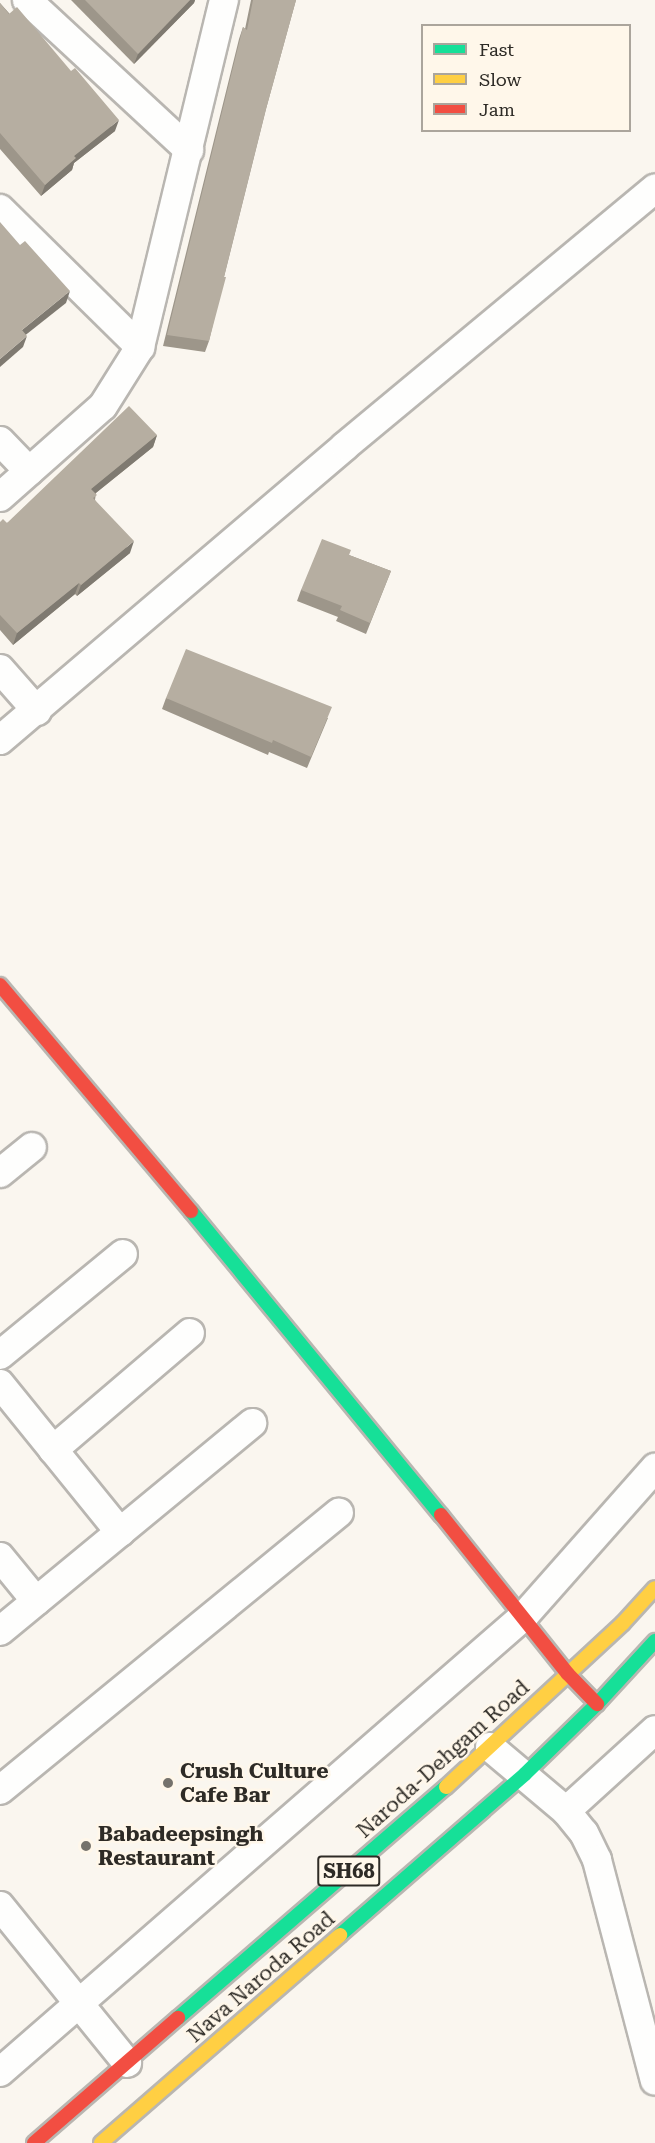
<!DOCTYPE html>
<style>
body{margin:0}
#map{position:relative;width:655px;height:2143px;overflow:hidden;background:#faf6ef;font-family:"Roboto Serif",serif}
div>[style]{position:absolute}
.roads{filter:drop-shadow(2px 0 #b9b6b1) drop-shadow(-2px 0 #b9b6b1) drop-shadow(0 2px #b9b6b1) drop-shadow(0 -2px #b9b6b1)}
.street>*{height:28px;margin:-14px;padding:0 14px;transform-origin:14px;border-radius:14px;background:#fefefd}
.fast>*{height:14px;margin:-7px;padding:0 7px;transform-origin:7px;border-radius:7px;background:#16e098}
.slow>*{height:14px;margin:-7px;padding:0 7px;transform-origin:7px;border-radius:7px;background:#ffcf43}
.jam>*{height:14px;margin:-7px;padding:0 7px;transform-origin:7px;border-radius:7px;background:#f24e42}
.wall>*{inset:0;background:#9d968a}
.shaded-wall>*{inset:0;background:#7f7a71}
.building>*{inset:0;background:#b6aea1}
.dots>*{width:16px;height:16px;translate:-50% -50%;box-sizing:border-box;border:3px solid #fff7ea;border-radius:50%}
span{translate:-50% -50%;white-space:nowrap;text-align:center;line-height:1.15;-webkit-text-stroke:5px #fff7ea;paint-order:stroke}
.shield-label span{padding:2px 4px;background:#fff7ea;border:2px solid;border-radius:4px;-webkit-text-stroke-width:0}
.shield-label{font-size:20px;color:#2e2b26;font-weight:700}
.street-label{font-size:21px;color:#2e2b26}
.poi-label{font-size:21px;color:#2e2b26;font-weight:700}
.left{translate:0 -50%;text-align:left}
.legend{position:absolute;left:421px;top:24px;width:210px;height:108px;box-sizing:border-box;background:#fff7ea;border:2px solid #aba59c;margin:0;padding:8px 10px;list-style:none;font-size:18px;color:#2e2b26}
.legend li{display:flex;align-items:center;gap:12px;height:30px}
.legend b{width:30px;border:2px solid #aba59c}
</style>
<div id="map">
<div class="roads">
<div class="street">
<i style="left:27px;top:0;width:221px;rotate:42.8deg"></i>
<i style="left:0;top:209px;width:197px;rotate:44.6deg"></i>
<i style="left:0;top:441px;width:42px;rotate:46deg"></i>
<i style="left:0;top:497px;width:137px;rotate:-41.5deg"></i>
<i style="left:103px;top:406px;width:70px;rotate:-57.9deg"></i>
<i style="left:140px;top:347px;width:357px;rotate:-76.4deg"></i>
<i style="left:0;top:669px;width:56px;rotate:48.6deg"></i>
<i style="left:0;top:740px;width:453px;rotate:-40.4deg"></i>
<i style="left:345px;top:446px;width:403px;rotate:-39.7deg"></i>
<i style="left:0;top:1173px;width:41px;rotate:-39.1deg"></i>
<i style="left:0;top:1355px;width:159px;rotate:-39.4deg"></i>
<i style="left:0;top:1384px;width:191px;rotate:51deg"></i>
<i style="left:53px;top:1450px;width:180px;rotate:-40.5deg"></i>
<i style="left:0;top:1557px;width:57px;rotate:50.7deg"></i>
<i style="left:0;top:1631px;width:327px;rotate:-39.5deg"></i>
<i style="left:490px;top:1747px;width:99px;rotate:40.1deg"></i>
<i style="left:566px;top:1811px;width:28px;rotate:51deg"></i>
<i style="left:584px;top:1833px;width:30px;rotate:64deg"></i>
<i style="left:597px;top:1860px;width:228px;rotate:75.3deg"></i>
<i style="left:0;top:1790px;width:438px;rotate:-39.3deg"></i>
<i style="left:566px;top:1811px;width:120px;rotate:-42.3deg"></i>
<i style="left:0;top:1906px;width:202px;rotate:51deg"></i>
<i style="left:0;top:2072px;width:695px;rotate:-41.03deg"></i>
<i style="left:524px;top:1616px;width:198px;rotate:-48.5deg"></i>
</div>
<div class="fast">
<i style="left:191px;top:1211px;width:394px;rotate:50.6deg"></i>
<i style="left:340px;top:1935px;width:245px;rotate:-41deg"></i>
<i style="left:525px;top:1774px;width:100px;rotate:-44.2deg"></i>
<i style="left:597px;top:1704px;width:86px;rotate:-47.4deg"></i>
<i style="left:178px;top:2018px;width:354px;rotate:-40.8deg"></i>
</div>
<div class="slow">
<i style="left:446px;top:1787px;width:241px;rotate:-42.8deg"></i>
<i style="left:623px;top:1623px;width:47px;rotate:-47.6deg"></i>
<i style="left:101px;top:2143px;width:317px;rotate:-41deg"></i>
</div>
<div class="jam">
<i style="left:0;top:985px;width:296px;rotate:49.8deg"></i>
<i style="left:441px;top:1515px;width:203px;rotate:51.4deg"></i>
<i style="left:568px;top:1674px;width:42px;rotate:46deg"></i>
<i style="left:34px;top:2143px;width:191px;rotate:-41deg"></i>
</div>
</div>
<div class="wall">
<i style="clip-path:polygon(71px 0,195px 0,194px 3px,134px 64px)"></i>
<i style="clip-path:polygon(251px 0,296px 0,266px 109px,224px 277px,209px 341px,205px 352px,163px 346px,239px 39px,243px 27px,245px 29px)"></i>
<i style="clip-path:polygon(0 3px,115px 131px,74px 163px,72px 170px,41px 196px,0 149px)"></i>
<i style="clip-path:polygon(157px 435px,153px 447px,96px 493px,95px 500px,130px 553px,77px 596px,75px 594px,13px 645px,0 630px,0 522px,7px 523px)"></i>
<i style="clip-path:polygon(349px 555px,391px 571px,366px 634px,336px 621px,338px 617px,297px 601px,301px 590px)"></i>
<i style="clip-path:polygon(166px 698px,328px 718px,307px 768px,269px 752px,268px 755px,162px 709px)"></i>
</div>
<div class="shaded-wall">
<i style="clip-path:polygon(190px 0,195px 0,194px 3px,134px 64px,138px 54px)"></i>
<i style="clip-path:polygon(119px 120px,115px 131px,74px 163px,72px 170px,41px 196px,45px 185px,74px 156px)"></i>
<i style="clip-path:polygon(70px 291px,66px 303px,18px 341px,22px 330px)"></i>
<i style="clip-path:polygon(27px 336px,23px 347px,0 367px,0 359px)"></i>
<i style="clip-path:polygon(157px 435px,153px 447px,87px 500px,91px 489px)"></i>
<i style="clip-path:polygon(134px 541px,130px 553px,77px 596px,81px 585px)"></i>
<i style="clip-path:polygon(79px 583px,75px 594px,13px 645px,17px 633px)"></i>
</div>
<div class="building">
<i style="clip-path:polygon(85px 0,190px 0,138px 54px)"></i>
<i style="clip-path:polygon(253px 0,296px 0,266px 109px,224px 277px,226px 277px,209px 341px,167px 335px,243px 27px,247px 30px)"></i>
<i style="clip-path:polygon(0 3px,9px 14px,17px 7px,71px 71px,75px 68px,119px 120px,74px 156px,76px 158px,45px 185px,0 133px)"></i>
<i style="clip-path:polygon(0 222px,20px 245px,25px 241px,70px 291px,22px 330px,27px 336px,0 359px)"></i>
<i style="clip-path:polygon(129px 406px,157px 435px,91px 489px,97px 495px,93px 498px,134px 541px,81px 585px,79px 583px,17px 633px,0 615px,0 522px,3px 519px,7px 523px)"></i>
<i style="clip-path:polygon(322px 539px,351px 550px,349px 555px,391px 571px,370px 623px,340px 610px,342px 606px,301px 590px)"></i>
<i style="clip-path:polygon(186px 649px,332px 707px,311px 757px,273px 740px,272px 743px,166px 698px)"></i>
</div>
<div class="dots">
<i style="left:168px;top:1783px;background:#75726c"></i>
<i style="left:86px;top:1846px;background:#75726c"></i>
</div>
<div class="shield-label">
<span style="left:349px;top:1871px">SH68</span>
</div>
<div class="street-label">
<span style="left:443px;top:1759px;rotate:-42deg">Naroda-Dehgam Road</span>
<span style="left:261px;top:1977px;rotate:-41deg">Nava Naroda Road</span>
</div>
<div class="poi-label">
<span class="left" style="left:180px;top:1783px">Crush Culture<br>Cafe Bar</span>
<span class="left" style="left:98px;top:1846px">Babadeepsingh<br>Restaurant</span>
</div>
<ul class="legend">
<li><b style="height:8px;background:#16e098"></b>Fast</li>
<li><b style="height:8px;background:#ffcf43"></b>Slow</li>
<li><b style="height:8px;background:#f24e42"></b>Jam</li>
</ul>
</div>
